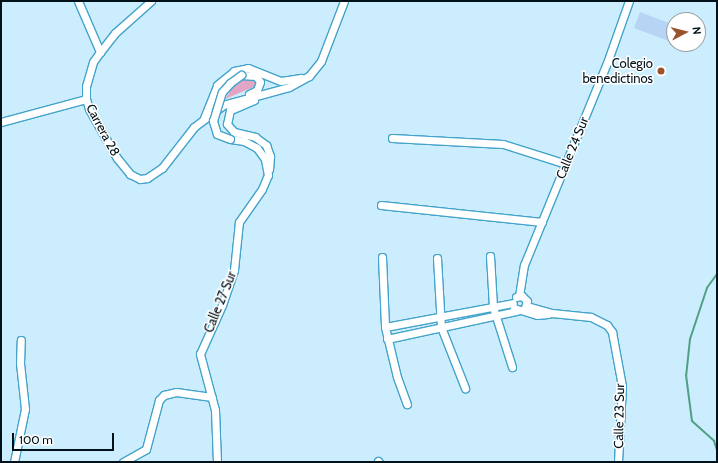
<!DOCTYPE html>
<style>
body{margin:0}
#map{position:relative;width:718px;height:463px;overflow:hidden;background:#cbedfe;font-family:Cabin,sans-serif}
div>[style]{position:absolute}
.green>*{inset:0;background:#e3a5c4}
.stream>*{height:2px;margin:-1px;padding:0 1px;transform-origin:1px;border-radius:1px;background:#50a084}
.building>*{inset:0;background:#b6d5f4}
.roads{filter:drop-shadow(1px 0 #43a3ca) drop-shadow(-1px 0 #43a3ca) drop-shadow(0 1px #43a3ca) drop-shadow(0 -1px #43a3ca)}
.minor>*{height:7px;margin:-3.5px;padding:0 3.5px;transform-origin:3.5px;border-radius:3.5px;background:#fff}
.bridges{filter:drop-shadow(1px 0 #43a3ca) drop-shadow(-1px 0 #43a3ca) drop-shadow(0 1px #43a3ca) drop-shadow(0 -1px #43a3ca)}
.minor-bridge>*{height:7px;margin:-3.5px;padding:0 3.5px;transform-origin:3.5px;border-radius:3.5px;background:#fff}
.dots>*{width:11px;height:11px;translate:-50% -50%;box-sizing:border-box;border:2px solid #fff;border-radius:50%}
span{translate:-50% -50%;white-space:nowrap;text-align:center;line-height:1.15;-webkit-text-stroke:3px #fff;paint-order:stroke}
.poi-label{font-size:13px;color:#001119}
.right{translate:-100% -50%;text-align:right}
.street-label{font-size:13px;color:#001119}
.frame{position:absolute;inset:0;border:2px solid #001119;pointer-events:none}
.north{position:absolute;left:666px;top:12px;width:40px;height:40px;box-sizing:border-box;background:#fff;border:1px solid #99a0a3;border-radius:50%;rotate:83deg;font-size:11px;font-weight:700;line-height:16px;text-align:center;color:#001119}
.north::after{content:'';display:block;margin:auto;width:14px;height:18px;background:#9a532c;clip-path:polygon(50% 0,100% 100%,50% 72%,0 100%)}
.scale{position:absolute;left:12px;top:433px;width:102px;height:18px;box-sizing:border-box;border:2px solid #001119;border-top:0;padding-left:5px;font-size:12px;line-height:14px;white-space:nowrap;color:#001119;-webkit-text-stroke:3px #fff;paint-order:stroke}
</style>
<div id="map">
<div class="green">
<i style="clip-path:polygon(246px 78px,254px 79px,256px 86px,225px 99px,235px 84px)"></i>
</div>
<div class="stream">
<i style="left:717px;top:274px;width:17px;rotate:126deg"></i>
<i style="left:707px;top:288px;width:54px;rotate:108.4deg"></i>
<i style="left:690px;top:339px;width:36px;rotate:96deg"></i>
<i style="left:686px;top:375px;width:46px;rotate:82.6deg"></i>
<i style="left:692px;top:421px;width:30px;rotate:42deg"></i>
<i style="left:714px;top:441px;width:9px;rotate:72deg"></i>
</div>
<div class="building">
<i style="clip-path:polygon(640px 12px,674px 25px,674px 43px,634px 28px)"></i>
</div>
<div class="roads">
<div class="minor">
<i style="left:78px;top:1px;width:56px;rotate:66.7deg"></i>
<i style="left:151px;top:1px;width:48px;rotate:138.4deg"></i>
<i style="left:115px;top:33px;width:24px;rotate:128deg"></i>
<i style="left:100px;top:52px;width:12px;rotate:125deg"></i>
<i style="left:93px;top:62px;width:25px;rotate:106deg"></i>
<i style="left:86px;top:86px;width:13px;rotate:90deg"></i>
<i style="left:86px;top:99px;width:10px;rotate:73deg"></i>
<i style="left:89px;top:109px;width:56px;rotate:60.3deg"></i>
<i style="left:117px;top:158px;width:21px;rotate:51deg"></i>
<i style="left:130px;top:174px;width:11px;rotate:27deg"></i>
<i style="left:140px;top:179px;width:7px;rotate:-8deg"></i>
<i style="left:147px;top:178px;width:18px;rotate:-34deg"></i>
<i style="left:162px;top:168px;width:52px;rotate:-52deg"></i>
<i style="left:194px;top:127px;width:36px;rotate:-37deg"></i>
<i style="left:223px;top:105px;width:68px;rotate:-15.3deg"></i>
<i style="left:289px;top:87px;width:23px;rotate:-29deg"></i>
<i style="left:309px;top:76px;width:19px;rotate:-51deg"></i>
<i style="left:321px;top:61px;width:64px;rotate:-69deg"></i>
<i style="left:241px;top:75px;width:15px;rotate:4deg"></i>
<i style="left:256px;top:76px;width:7px;rotate:56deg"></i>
<i style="left:260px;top:82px;width:9px;rotate:111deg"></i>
<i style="left:257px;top:90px;width:9px;rotate:153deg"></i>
<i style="left:254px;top:100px;width:26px;rotate:157deg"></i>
<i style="left:230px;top:110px;width:14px;rotate:102deg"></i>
<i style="left:227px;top:124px;width:11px;rotate:49deg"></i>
<i style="left:234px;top:132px;width:22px;rotate:13deg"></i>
<i style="left:255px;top:137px;width:14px;rotate:36deg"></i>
<i style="left:266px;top:145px;width:12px;rotate:70deg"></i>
<i style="left:270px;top:156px;width:13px;rotate:94deg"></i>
<i style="left:204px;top:118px;width:35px;rotate:-68deg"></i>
<i style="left:217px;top:85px;width:22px;rotate:-39deg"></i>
<i style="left:234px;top:71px;width:14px;rotate:-12deg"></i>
<i style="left:248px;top:68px;width:35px;rotate:22deg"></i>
<i style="left:281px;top:81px;width:20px;rotate:-9deg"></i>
<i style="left:1px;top:122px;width:88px;rotate:-15.1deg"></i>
<i style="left:392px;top:138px;width:111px;rotate:3.1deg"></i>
<i style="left:503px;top:144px;width:66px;rotate:17.6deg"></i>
<i style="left:381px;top:205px;width:162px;rotate:6deg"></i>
<i style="left:490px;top:256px;width:51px;rotate:86.6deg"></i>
<i style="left:493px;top:307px;width:63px;rotate:72.4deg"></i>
<i style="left:382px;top:257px;width:70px;rotate:87.5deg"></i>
<i style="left:385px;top:327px;width:51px;rotate:76.5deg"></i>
<i style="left:397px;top:377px;width:29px;rotate:70deg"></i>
<i style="left:437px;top:258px;width:69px;rotate:86.7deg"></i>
<i style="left:441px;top:327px;width:66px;rotate:68.5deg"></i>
<i style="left:519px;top:296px;width:31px;rotate:-81deg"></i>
<i style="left:524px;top:265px;width:218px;rotate:-67.7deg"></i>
<i style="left:607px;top:63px;width:66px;rotate:-70.5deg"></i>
<i style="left:516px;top:297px;width:6px;rotate:-9deg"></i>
<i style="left:522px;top:296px;width:7px;rotate:45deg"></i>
<i style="left:527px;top:301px;width:9px;rotate:108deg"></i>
<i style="left:527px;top:306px;width:26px;rotate:16deg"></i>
<i style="left:552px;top:313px;width:39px;rotate:6deg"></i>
<i style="left:591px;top:317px;width:18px;rotate:27deg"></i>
<i style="left:607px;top:325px;width:9px;rotate:54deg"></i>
<i style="left:612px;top:332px;width:55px;rotate:79.5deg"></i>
<i style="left:622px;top:386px;width:76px;rotate:93deg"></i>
<i style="left:514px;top:308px;width:24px;rotate:17deg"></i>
<i style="left:537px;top:315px;width:11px;rotate:-5deg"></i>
<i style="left:385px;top:327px;width:130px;rotate:-10.6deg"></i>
<i style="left:387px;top:339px;width:133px;rotate:-12.2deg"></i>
<i style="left:378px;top:461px;width:1px;rotate:45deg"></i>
<i style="left:14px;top:462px;width:54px;rotate:-78.3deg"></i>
<i style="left:25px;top:409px;width:46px;rotate:-96.2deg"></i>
<i style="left:20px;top:363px;width:23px;rotate:-88deg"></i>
<i style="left:123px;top:462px;width:26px;rotate:-29deg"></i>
<i style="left:146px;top:449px;width:51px;rotate:-75.1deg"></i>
<i style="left:159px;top:400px;width:7px;rotate:-45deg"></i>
<i style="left:164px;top:395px;width:12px;rotate:-14deg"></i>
<i style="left:176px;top:392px;width:36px;rotate:8deg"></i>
<i style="left:217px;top:462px;width:52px;rotate:-92.2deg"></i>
<i style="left:215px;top:410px;width:58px;rotate:-105deg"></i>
<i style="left:200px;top:354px;width:54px;rotate:-65.8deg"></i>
<i style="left:222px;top:305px;width:37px;rotate:-71deg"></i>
<i style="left:234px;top:270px;width:48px;rotate:-84.1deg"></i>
<i style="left:239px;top:222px;width:40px;rotate:-55.1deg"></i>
<i style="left:262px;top:189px;width:15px;rotate:-67deg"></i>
<i style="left:268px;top:175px;width:16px;rotate:-101deg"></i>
<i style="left:265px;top:159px;width:14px;rotate:-126deg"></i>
<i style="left:257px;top:148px;width:15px;rotate:-152deg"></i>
<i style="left:244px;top:141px;width:14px;rotate:-172deg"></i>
</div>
</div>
<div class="bridges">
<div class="minor-bridge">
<i style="left:230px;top:139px;width:14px;rotate:-159deg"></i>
<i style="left:217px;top:134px;width:14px;rotate:-107deg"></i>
<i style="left:213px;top:121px;width:30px;rotate:-73deg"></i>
<i style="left:222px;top:92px;width:12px;rotate:-48deg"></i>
<i style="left:230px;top:83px;width:14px;rotate:-36deg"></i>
</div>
</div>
<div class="dots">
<i style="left:661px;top:71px;background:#9a532c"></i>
</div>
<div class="poi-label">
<span class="right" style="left:653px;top:71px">Colegio<br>benedictinos</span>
</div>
<div class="street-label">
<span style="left:103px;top:130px;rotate:62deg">Carrera 28</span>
<span style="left:572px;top:148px;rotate:-68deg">Calle 24 Sur</span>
<span style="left:220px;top:302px;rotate:-68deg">Calle 27 Sur</span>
<span style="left:619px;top:416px;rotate:-89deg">Calle 23 Sur</span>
</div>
<div class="frame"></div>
<div class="north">N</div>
<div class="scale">100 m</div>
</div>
